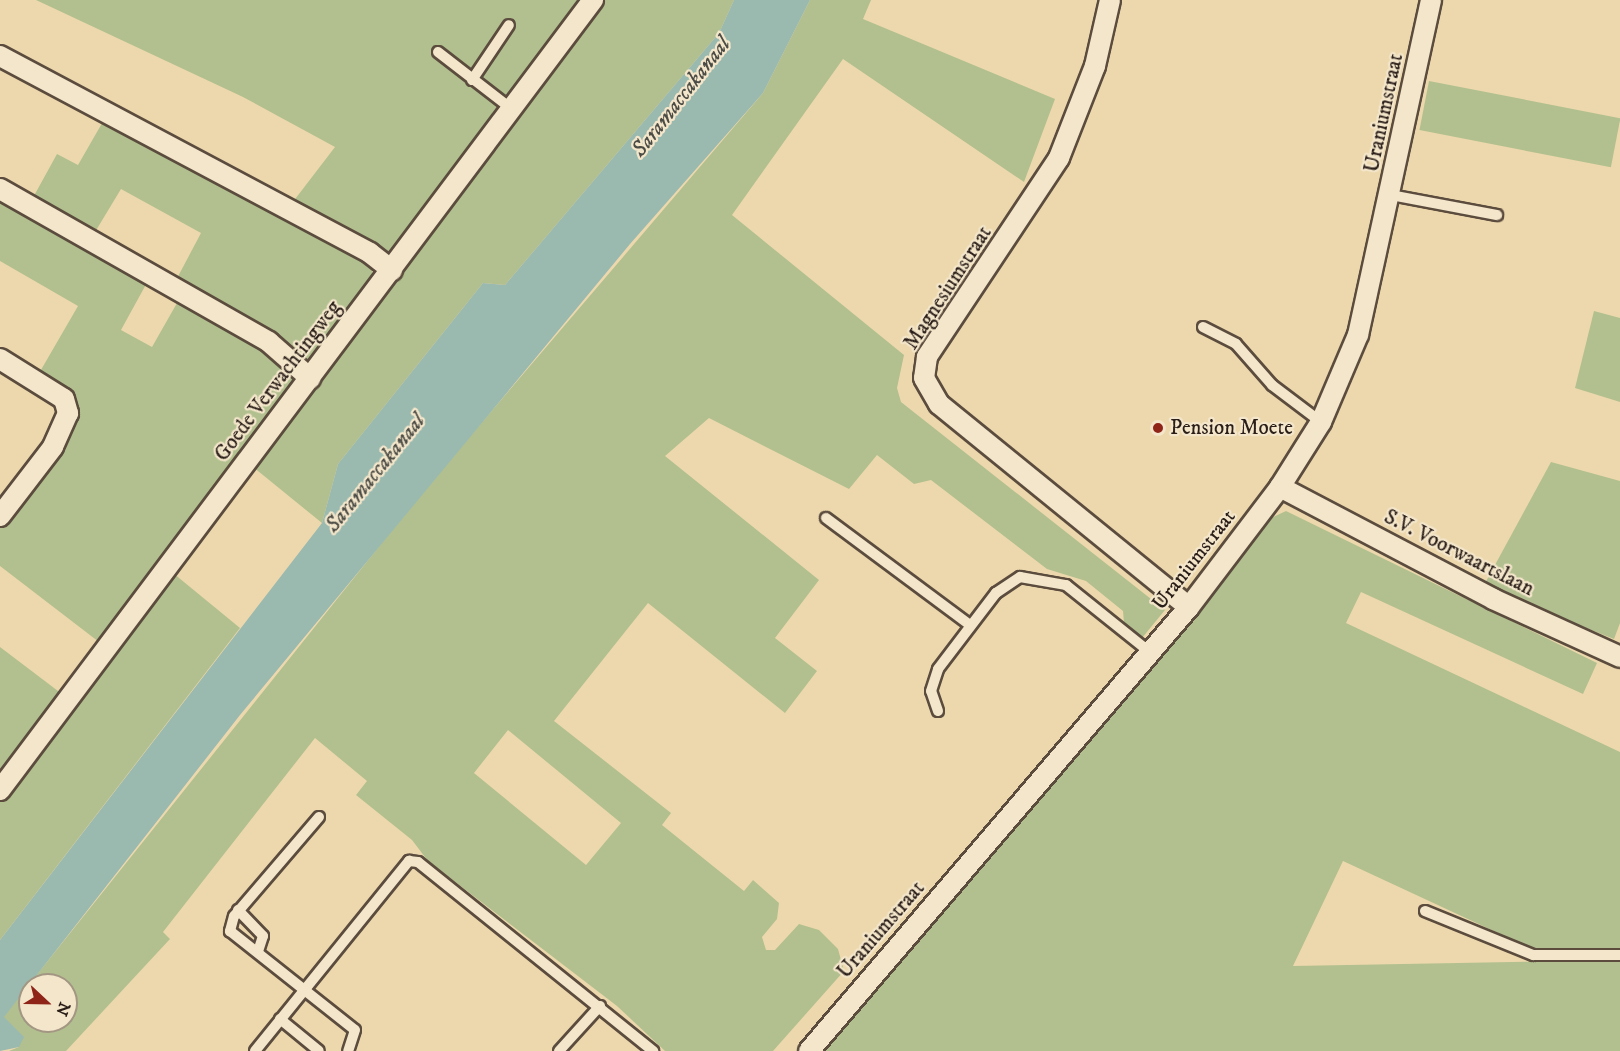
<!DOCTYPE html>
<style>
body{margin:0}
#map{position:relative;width:1620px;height:1051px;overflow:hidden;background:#edd8ad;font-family:"IM FELL DW Pica",serif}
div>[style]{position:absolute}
.green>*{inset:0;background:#b2c08f;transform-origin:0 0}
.water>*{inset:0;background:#9ab9af}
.roads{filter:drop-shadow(2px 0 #5b4c3e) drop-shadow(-2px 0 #5b4c3e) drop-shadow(0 2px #5b4c3e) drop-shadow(0 -2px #5b4c3e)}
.lane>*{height:10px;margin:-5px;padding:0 5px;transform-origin:5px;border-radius:5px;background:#f3e6ca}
.street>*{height:20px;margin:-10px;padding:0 10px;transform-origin:10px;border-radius:10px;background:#f3e6ca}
.dots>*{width:16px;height:16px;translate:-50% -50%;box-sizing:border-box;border:3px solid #f3e6ca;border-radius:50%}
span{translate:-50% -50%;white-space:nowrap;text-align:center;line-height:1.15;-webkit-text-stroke:4.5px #f3e6ca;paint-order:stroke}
.street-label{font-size:21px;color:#2a1e19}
.poi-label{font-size:21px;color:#2a1e19}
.left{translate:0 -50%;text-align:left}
.water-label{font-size:22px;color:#4c4c46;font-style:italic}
.north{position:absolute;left:18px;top:973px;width:60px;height:60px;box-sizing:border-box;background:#f3e6ca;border:2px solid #a39683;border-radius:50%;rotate:112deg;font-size:16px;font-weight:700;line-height:24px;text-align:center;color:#2a1e19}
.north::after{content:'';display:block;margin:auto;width:21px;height:27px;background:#8f2418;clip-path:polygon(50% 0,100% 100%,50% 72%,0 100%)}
</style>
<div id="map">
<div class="green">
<i style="clip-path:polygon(36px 0,583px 0,389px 259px,289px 207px,335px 147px,243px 97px)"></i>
<i style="clip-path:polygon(601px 0,734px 0,719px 33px,505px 285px,483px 283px,338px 464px,322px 523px,253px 467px)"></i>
<i style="clip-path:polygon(evenodd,810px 0,871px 0,863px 19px,1055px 99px,1024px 182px,843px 59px,732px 215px,904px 355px,897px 388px,901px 402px,1165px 610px,1142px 638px,1124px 623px,1123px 611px,1086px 581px,1047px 569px,931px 480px,914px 484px,877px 455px,849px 489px,709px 418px,665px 456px,819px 580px,775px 638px,817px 671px,785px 713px,648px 603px,554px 721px,671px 813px,662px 825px,744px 891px,753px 880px,779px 903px,777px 919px,762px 937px,766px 950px,775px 950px,799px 924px,819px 930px,838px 949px,844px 971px,773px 1051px,665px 1051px,617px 1006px,428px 861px,412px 840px,356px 795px,367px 781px,315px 738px,163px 932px,170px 939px,66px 1051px,9px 1051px,19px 1047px,3px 1017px,425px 489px,763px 93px,810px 0,508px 730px,621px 823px,586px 865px,474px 773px,508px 730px,810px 0,30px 985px,66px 985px,66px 1021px,30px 1021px,30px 985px)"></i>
<i style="left:1429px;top:81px;width:195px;height:50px;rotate:11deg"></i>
<i style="clip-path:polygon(105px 118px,370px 263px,374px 280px,309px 366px,174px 284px,201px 233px,121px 189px,92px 237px,30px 203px,57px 154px,78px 165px)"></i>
<i style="clip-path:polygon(0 195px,149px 279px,121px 330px,152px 347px,181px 296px,254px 338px,300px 378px,99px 642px,0 566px,0 524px,73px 423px,38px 375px,78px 306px,0 261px)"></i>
<i style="clip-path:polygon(1594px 311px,1620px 318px,1620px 402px,1575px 388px)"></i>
<i style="clip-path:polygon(1551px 462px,1620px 481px,1620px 623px,1614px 639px,1483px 587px)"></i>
<i style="clip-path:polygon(1286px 511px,1597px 663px,1583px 694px,1361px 592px,1346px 623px,1620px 752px,1620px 950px,1537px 951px,1343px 861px,1293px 966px,1620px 960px,1620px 1051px,817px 1051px,1267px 520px)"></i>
<i style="clip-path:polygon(173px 573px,240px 628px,0 940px,0 801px)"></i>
<i style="clip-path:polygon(0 647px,62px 694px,0 777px)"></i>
</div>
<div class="water">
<i style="clip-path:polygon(734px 0,810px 0,763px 93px,630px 244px,240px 715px,4px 1017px,24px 1037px,19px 1047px,0 1051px,0 940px,322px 523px,338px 464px,483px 283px,505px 285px,719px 33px)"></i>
</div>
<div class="roads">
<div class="lane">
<i style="left:438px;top:52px;width:95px;rotate:37.7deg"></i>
<i style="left:472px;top:80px;width:66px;rotate:-56.1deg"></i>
<i style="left:1391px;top:195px;width:108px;rotate:10.7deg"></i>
<i style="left:1203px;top:327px;width:37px;rotate:27deg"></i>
<i style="left:1236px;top:344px;width:55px;rotate:48.7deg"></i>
<i style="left:1272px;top:385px;width:61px;rotate:37.1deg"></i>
<i style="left:826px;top:518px;width:179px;rotate:36.6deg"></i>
<i style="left:938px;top:711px;width:21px;rotate:-109deg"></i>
<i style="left:931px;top:691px;width:23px;rotate:-72deg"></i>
<i style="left:938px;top:669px;width:96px;rotate:-52.7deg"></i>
<i style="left:996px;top:593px;width:29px;rotate:-34deg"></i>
<i style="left:1020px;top:577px;width:47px;rotate:9.9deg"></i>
<i style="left:1066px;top:585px;width:109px;rotate:38.7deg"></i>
<i style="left:319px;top:817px;width:130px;rotate:130.6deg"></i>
<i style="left:234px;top:916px;width:16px;rotate:105deg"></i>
<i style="left:230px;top:931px;width:159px;rotate:38.4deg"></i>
<i style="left:355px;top:1030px;width:22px;rotate:108deg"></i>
<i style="left:238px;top:910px;width:36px;rotate:46deg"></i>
<i style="left:263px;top:936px;width:16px;rotate:108deg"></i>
<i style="left:1425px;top:911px;width:117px;rotate:22.2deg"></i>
<i style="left:1533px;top:955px;width:87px"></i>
<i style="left:280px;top:1019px;width:50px;rotate:39.4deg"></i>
<i style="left:255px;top:1051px;width:245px;rotate:-51deg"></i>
<i style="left:409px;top:861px;width:9px;rotate:6deg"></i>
<i style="left:418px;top:862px;width:302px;rotate:38.8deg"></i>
<i style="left:559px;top:1051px;width:61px;rotate:-47.7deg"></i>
</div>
<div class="street">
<i style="left:1110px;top:0;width:68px;rotate:102.8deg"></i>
<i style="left:1095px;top:66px;width:99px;rotate:111.4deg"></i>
<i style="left:1059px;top:158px;width:239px;rotate:123.6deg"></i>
<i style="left:927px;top:357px;width:21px;rotate:98deg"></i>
<i style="left:924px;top:378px;width:30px;rotate:60deg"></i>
<i style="left:939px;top:404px;width:322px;rotate:39.1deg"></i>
<i style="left:0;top:56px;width:419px;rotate:28deg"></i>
<i style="left:370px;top:253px;width:28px;rotate:38deg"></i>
<i style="left:0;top:189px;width:309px;rotate:29.6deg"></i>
<i style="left:269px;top:342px;width:55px;rotate:41.3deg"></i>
<i style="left:0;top:359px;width:75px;rotate:32deg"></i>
<i style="left:64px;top:399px;width:15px;rotate:74deg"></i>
<i style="left:68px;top:413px;width:37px;rotate:114deg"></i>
<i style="left:53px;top:447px;width:87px;rotate:127.5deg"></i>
<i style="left:1280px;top:487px;width:241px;rotate:27.7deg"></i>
<i style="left:1493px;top:599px;width:140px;rotate:24.5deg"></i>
<i style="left:0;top:790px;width:988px;rotate:-53.11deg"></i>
<i style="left:809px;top:1051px;width:584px;rotate:-49.44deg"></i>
<i style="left:1189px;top:607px;width:151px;rotate:-52.8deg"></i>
<i style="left:1280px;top:487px;width:77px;rotate:-57.8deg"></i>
<i style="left:1321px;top:422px;width:95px;rotate:-67deg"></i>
<i style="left:1358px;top:335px;width:343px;rotate:-77.7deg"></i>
</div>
</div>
<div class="dots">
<i style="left:1158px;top:428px;background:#8f2418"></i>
</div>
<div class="street-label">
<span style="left:1384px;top:113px;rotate:-78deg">Uraniumstraat</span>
<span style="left:948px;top:288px;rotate:-57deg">Magnesiumstraat</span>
<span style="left:278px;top:381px;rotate:-53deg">Goede Verwachtingweg</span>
<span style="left:1459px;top:553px;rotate:27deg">S.V. Voorwaartslaan</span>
<span style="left:1194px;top:560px;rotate:-52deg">Uraniumstraat</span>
<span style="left:881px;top:930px;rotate:-49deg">Uraniumstraat</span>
</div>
<div class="poi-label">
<span class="left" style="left:1170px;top:428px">Pension Moete</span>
</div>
<div class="water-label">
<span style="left:681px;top:97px;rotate:-52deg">Saramaccakanaal</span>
<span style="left:375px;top:473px;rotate:-51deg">Saramaccakanaal</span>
</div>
<div class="north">N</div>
</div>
